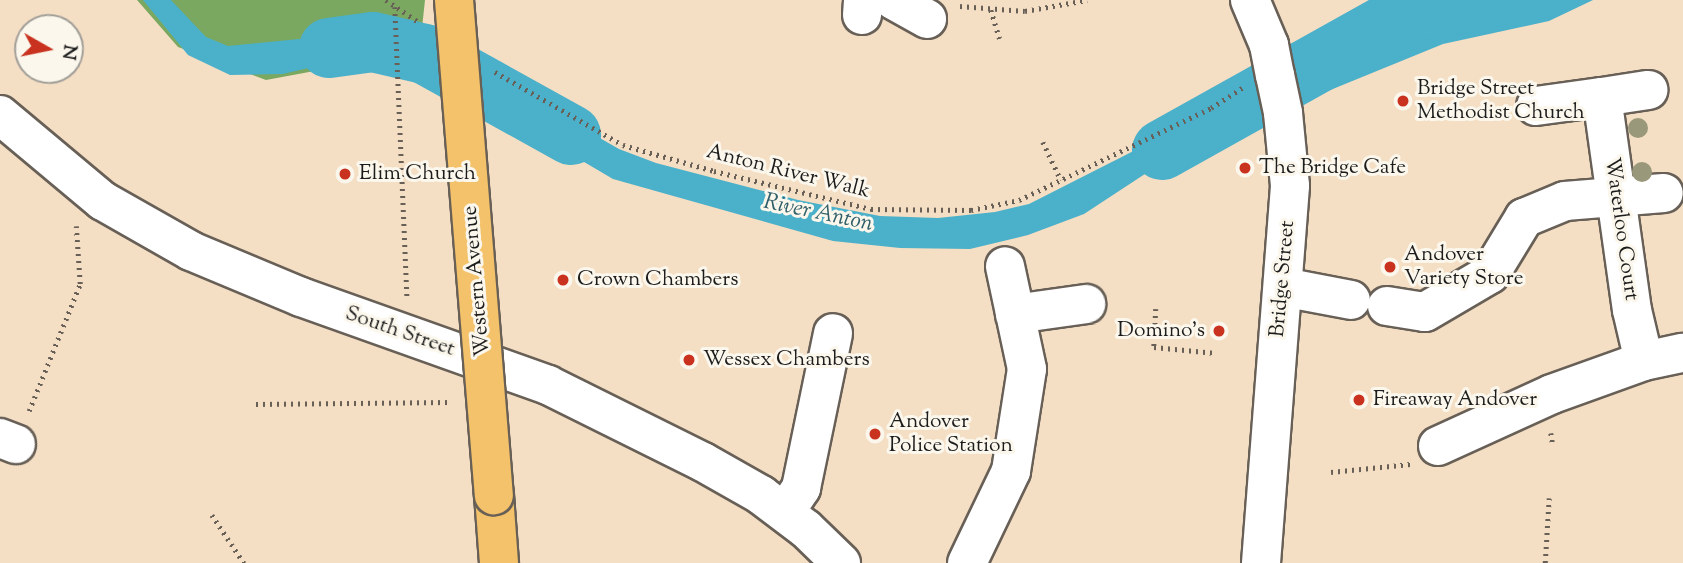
<!DOCTYPE html>
<style>
body{margin:0}
#map{position:relative;width:1683px;height:563px;overflow:hidden;background:#f4dec4;font-family:"Sorts Mill Goudy",serif}
div>[style]{position:absolute}
.forest>*{inset:0;background:#7aa861}
.water>*{inset:0;background:#4bb0ca}
.river>*{height:60px;margin:-30px;padding:0 30px;transform-origin:30px;border-radius:30px;background:#4bb0ca}
.path>*{height:4.5px;margin-top:-2.25px;transform-origin:0;background:repeating-linear-gradient(90deg,#686057 0 2px,transparent 0 7px)}
.roads{filter:drop-shadow(2px 0 #686057) drop-shadow(-2px 0 #686057) drop-shadow(0 2px #686057) drop-shadow(0 -2px #686057)}
.minor>*{height:38px;margin:-19px;padding:0 19px;transform-origin:19px;border-radius:19px;background:#fff}
.major>*{height:38px;margin:-19px;padding:0 19px;transform-origin:19px;border-radius:19px;background:#f3c26a}
.bridges{filter:drop-shadow(2px 0 #686057) drop-shadow(-2px 0 #686057) drop-shadow(0 2px #686057) drop-shadow(0 -2px #686057)}
.major-bridge>*{height:38px;margin:-19px;padding:0 19px;transform-origin:19px;border-radius:19px;background:#f3c26a}
.trees>*{width:20px;height:20px;margin:-10px;border-radius:50%;background:#99987a}
.dots>*{width:19px;height:19px;translate:-50% -50%;box-sizing:border-box;border:4px solid #fbf7ec;border-radius:50%}
span{translate:-50% -50%;white-space:nowrap;text-align:center;line-height:1.15;-webkit-text-stroke:6px #fbf7ec;paint-order:stroke}
.poi-label{font-size:21px;color:#1c1c1c}
.left{translate:0 -50%;text-align:left}
.right{translate:-100% -50%;text-align:right}
.street-label{font-size:21px;color:#1c1c1c}
.water-label{font-size:23px;color:#315f6a;font-style:italic}
.north{position:absolute;left:14px;top:14px;width:70px;height:70px;box-sizing:border-box;background:#fbf7ec;border:2px solid #a29f99;border-radius:50%;rotate:99deg;font-size:19px;font-weight:700;line-height:28px;text-align:center;color:#1c1c1c}
.north::after{content:'';display:block;margin:auto;width:24px;height:32px;background:#c8321e;clip-path:polygon(50% 0,100% 100%,50% 72%,0 100%)}
</style>
<div id="map">
<div class="forest">
<i style="clip-path:polygon(137px 0,425px 0,417px 75px,336px 67px,266px 80px,178px 47px)"></i>
</div>
<div class="water">
<i style="clip-path:polygon(143px 0,171px 0,206px 37px,228px 46px,329px 36px,368px 27px,410px 28px,410px 80px,359px 65px,321px 65px,283px 74px,230px 75px,188px 55px)"></i>
<i style="clip-path:polygon(1382px 0,1593px 0,1549px 21px,1443px 44px,1323px 93px,1318px 59px,1367px 4px)"></i>
<i style="clip-path:polygon(500px 81px,619px 149px,656px 163px,798px 200px,880px 216px,938px 218px,995px 212px,1029px 204px,1232px 101px,1240px 133px,1151px 170px,1084px 214px,1028px 235px,970px 249px,900px 248px,833px 241px,613px 179px,501px 113px)"></i>
</div>
<div class="river">
<i style="left:329px;top:48px;width:44px;rotate:-7.8deg"></i>
<i style="left:373px;top:42px;width:53px;rotate:13deg"></i>
<i style="left:425px;top:54px;width:167px;rotate:29deg"></i>
<i style="left:1162px;top:150px;width:283px;rotate:-29.2deg"></i>
<i style="left:1409px;top:12px;width:74px;rotate:-9.3deg"></i>
</div>
<div class="path">
<i style="left:386px;top:0;width:41px;rotate:34.1deg"></i>
<i style="left:960px;top:6px;width:65px;rotate:4.4deg"></i>
<i style="left:1025px;top:11px;width:63px;rotate:-10.1deg"></i>
<i style="left:395px;top:7px;width:292px;rotate:87.6deg"></i>
<i style="left:991px;top:10px;width:30px;rotate:73deg"></i>
<i style="left:495px;top:72px;width:147px;rotate:29.7deg"></i>
<i style="left:623px;top:145px;width:95px;rotate:15.9deg"></i>
<i style="left:714px;top:171px;width:162px;rotate:13.6deg"></i>
<i style="left:871px;top:209px;width:100px;rotate:0.6deg"></i>
<i style="left:971px;top:210px;width:49px;rotate:-11.8deg"></i>
<i style="left:1019px;top:200px;width:213px;rotate:-25.6deg"></i>
<i style="left:1211px;top:108px;width:37px;rotate:-33deg"></i>
<i style="left:1043px;top:142px;width:42px;rotate:64.7deg"></i>
<i style="left:1156px;top:309px;width:38px;rotate:93deg"></i>
<i style="left:1154px;top:347px;width:62px;rotate:5.5deg"></i>
<i style="left:256px;top:404px;width:195px;rotate:-0.6deg"></i>
<i style="left:29px;top:411px;width:137px;rotate:-68.1deg"></i>
<i style="left:80px;top:284px;width:58px;rotate:-93.9deg"></i>
<i style="left:1551px;top:433px;width:12px;rotate:81deg"></i>
<i style="left:1331px;top:472px;width:80px;rotate:-5.7deg"></i>
<i style="left:212px;top:515px;width:58px;rotate:56.3deg"></i>
<i style="left:1545px;top:563px;width:65px;rotate:-86.5deg"></i>
</div>
<div class="roads">
<div class="minor">
<i style="left:893px;top:0;width:39px;rotate:29deg"></i>
<i style="left:1250px;top:0;width:49px;rotate:67.1deg"></i>
<i style="left:1269px;top:45px;width:31px;rotate:79deg"></i>
<i style="left:1275px;top:75px;width:39px;rotate:78deg"></i>
<i style="left:1283px;top:113px;width:73px;rotate:84.5deg"></i>
<i style="left:1290px;top:186px;width:378px;rotate:94.4deg"></i>
<i style="left:862px;top:15px;width:15px;rotate:-86deg"></i>
<i style="left:1602px;top:97px;width:47px;rotate:-8.7deg"></i>
<i style="left:1536px;top:106px;width:67px;rotate:-7.8deg"></i>
<i style="left:1602px;top:97px;width:215px;rotate:82deg"></i>
<i style="left:1632px;top:310px;width:52px;rotate:76.8deg"></i>
<i style="left:0;top:115px;width:134px;rotate:39.9deg"></i>
<i style="left:103px;top:201px;width:101px;rotate:29.6deg"></i>
<i style="left:191px;top:251px;width:119px;rotate:22.7deg"></i>
<i style="left:301px;top:297px;width:262px;rotate:19.6deg"></i>
<i style="left:548px;top:385px;width:173px;rotate:26.4deg"></i>
<i style="left:703px;top:462px;width:67px;rotate:29.6deg"></i>
<i style="left:761px;top:495px;width:56px;rotate:37.1deg"></i>
<i style="left:806px;top:529px;width:49px;rotate:44.2deg"></i>
<i style="left:1283px;top:287px;width:69px;rotate:10.8deg"></i>
<i style="left:1387px;top:306px;width:38px;rotate:9deg"></i>
<i style="left:1425px;top:312px;width:75px;rotate:-30.3deg"></i>
<i style="left:1490px;top:274px;width:66px;rotate:-58.7deg"></i>
<i style="left:1524px;top:218px;width:44px;rotate:-22.5deg"></i>
<i style="left:1565px;top:201px;width:99px;rotate:-4.6deg"></i>
<i style="left:1015px;top:314px;width:72px;rotate:-8deg"></i>
<i style="left:0;top:438px;width:17px;rotate:21deg"></i>
<i style="left:1438px;top:446px;width:125px;rotate:-24.5deg"></i>
<i style="left:1552px;top:394px;width:98px;rotate:-19.7deg"></i>
<i style="left:1644px;top:361px;width:40px;rotate:-12deg"></i>
<i style="left:785px;top:512px;width:29px;rotate:-56deg"></i>
<i style="left:801px;top:488px;width:158px;rotate:-78.3deg"></i>
<i style="left:967px;top:563px;width:102px;rotate:-64.4deg"></i>
<i style="left:1011px;top:471px;width:103px;rotate:-81.1deg"></i>
<i style="left:1027px;top:369px;width:105px;rotate:-102.1deg"></i>
</div>
<div class="major">
<i style="left:494px;top:495px;width:68px;rotate:85.8deg"></i>
</div>
</div>
<div class="bridges">
<div class="major-bridge">
<i style="left:454px;top:0;width:497px;rotate:85.4deg"></i>
</div>
</div>
<div class="trees">
<i style="left:1638px;top:128px"></i>
<i style="left:1642px;top:172px"></i>
</div>
<div class="dots">
<i style="left:1403px;top:101px;background:#c8321e"></i>
<i style="left:1245px;top:168px;background:#c8321e"></i>
<i style="left:345px;top:174px;background:#c8321e"></i>
<i style="left:1390px;top:267px;background:#c8321e"></i>
<i style="left:563px;top:280px;background:#c8321e"></i>
<i style="left:1219px;top:331px;background:#c8321e"></i>
<i style="left:689px;top:360px;background:#c8321e"></i>
<i style="left:1359px;top:400px;background:#c8321e"></i>
<i style="left:875px;top:434px;background:#c8321e"></i>
</div>
<div class="poi-label">
<span class="left" style="left:1417px;top:101px">Bridge Street<br>Methodist Church</span>
<span class="left" style="left:1259px;top:168px">The Bridge Cafe</span>
<span class="left" style="left:359px;top:174px">Elim Church</span>
<span class="left" style="left:1404px;top:267px">Andover<br>Variety Store</span>
<span class="left" style="left:577px;top:280px">Crown Chambers</span>
<span class="right" style="left:1205px;top:331px">Domino's</span>
<span class="left" style="left:703px;top:360px">Wessex Chambers</span>
<span class="left" style="left:1373px;top:400px">Fireaway Andover</span>
<span class="left" style="left:889px;top:434px">Andover<br>Police Station</span>
</div>
<div class="street-label">
<span style="left:788px;top:172px;rotate:14deg">Anton River Walk</span>
<span style="left:1621px;top:229px;rotate:82deg">Waterloo Court</span>
<span style="left:1283px;top:279px;rotate:-85deg">Bridge Street</span>
<span style="left:477px;top:281px;rotate:-95deg">Western Avenue</span>
<span style="left:400px;top:332px;rotate:19deg">South Street</span>
</div>
<div class="water-label">
<span style="left:818px;top:214px;rotate:12deg">River Anton</span>
</div>
<div class="north">N</div>
</div>
